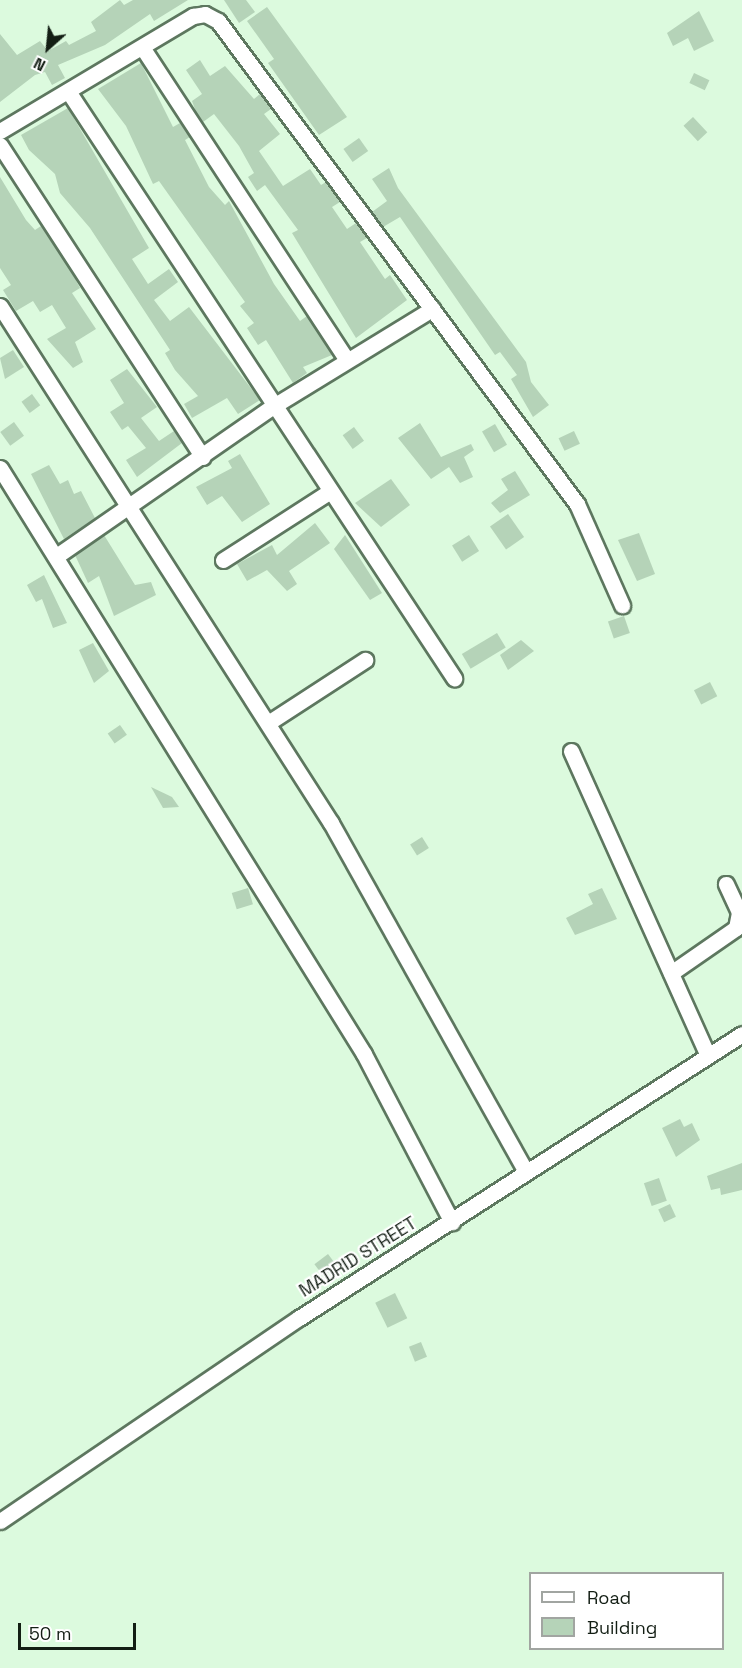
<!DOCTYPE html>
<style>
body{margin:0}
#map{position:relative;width:742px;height:1668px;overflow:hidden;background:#dcfade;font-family:"Space Grotesk",sans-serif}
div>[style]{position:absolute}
.building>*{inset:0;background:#b5d3b8;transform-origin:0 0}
.roads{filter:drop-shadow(2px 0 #5d775f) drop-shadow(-2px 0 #5d775f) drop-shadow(0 2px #5d775f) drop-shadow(0 -2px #5d775f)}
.minor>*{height:15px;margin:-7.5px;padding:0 7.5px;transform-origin:7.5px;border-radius:7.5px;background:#fff}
span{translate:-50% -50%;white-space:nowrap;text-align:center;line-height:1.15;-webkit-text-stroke:4.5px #fff;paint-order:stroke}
.street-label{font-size:18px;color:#131e14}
.legend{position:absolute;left:529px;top:1572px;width:195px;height:78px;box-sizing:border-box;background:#fff;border:2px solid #a1a5a1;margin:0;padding:8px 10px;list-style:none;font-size:18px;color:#131e14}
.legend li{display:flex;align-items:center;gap:12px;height:30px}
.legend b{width:30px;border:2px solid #a1a5a1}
.north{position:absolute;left:18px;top:18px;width:60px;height:60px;-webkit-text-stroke:4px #fff;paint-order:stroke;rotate:207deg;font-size:16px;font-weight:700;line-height:24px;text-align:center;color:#131e14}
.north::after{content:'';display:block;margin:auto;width:21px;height:27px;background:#131e14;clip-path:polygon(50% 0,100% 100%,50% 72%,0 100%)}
.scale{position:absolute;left:18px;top:1623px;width:118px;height:27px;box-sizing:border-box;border:3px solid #131e14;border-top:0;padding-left:8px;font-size:18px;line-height:21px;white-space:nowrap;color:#131e14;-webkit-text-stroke:4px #fff;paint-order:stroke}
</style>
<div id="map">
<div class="building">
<i style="clip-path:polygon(120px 0,124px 5px,133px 0,188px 0,154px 21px,150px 14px,105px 45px,58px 65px,65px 78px,52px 85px,45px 72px,35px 75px,0 102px,0 34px,17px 55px,40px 41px,48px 51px,66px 41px,69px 45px,96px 31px,91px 22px)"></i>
<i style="clip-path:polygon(224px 0,246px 0,255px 12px,239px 23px)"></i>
<i style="clip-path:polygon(267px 7px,347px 117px,319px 135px,268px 63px,274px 59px,247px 21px)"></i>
<i style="clip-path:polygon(699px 11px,714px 41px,694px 51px,688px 38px,673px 46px,667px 33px)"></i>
<i style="clip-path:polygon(200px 60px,210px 76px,225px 66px,254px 99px,260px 94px,271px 109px,264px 114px,280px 134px,259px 151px,283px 186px,310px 169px,321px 185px,326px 182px,340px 202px,332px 207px,347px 229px,356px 223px,367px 238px,360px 242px,385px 279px,390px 275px,407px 300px,356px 338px,292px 233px,298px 230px,265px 185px,257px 191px,248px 177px,254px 173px,239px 146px,214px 114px,203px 122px,196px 112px,192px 101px,202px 94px,186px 70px)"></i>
<i style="clip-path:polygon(141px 63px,173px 127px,180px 123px,190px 137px,185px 140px,209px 187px,225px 205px,229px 201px,274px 284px,300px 321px,307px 316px,332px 355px,303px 367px,307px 373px,293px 383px,266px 340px,258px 345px,247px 328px,254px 323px,240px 306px,245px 302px,159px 181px,153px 184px,126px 126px,98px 89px)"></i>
<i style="left:694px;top:73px;width:17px;height:11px;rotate:25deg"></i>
<i style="clip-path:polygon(68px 108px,149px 248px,132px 259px,148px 284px,169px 269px,178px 282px,154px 300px,170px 321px,189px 307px,260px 400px,238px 414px,227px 398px,192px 418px,184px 404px,198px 396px,175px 370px,165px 353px,170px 350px,90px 228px,60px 193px,55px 174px,29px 150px,21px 135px)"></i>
<i style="left:693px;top:117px;width:21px;height:13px;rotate:47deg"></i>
<i style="left:359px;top:138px;width:16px;height:19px;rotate:55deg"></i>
<i style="clip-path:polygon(389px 168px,398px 188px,526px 362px,531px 382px,549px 405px,533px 417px,511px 379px,517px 375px,500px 352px,495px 355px,400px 217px,383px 227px,372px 212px,387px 201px,372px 179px)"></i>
<i style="clip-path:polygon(0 177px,26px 220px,35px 230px,41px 226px,71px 271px,80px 288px,72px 293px,96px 329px,75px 342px,83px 362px,73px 368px,47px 339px,66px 328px,52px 305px,40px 312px,33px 301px,16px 311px,3px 290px,11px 285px,0 268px)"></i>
<i style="clip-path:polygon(13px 350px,24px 367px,5px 379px,0 358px)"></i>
<i style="clip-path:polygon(127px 369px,157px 407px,141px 418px,159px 441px,174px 431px,182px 443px,137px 477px,126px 460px,146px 448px,128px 426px,122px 430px,110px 412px,124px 403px,110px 380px)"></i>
<i style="left:32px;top:394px;width:14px;height:13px;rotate:54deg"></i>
<i style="left:14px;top:422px;width:17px;height:17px;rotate:54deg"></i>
<i style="clip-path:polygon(420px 423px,441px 457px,471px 444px,474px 450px,464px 457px,473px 477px,460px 483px,449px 467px,431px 479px,398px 438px)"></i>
<i style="left:495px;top:424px;width:24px;height:15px;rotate:60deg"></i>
<i style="left:354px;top:427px;width:17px;height:14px;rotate:54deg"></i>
<i style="left:574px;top:431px;width:14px;height:17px;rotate:65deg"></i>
<i style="clip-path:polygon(240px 454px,270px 504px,242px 522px,222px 496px,207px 505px,196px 487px,232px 468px,228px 461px)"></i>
<i style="clip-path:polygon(49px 465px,60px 484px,68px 480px,74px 494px,81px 491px,95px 518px,64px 539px,31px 474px)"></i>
<i style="clip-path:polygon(515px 471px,530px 495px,500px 513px,491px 503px,508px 490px,501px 479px)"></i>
<i style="clip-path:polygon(391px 479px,410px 505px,381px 527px,355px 503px)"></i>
<i style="left:508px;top:514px;width:28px;height:22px;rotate:55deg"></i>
<i style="clip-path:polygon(315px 523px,330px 543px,289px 571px,297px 584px,287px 591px,267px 570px,247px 581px,237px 564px,272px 545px,277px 555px)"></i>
<i style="clip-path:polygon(639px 533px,655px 574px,637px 581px,618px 540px)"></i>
<i style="clip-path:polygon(104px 535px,135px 585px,151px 582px,156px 595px,114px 616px,99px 576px,88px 583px,75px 555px)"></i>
<i style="clip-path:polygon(345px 535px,382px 593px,370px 600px,334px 549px)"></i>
<i style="left:469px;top:535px;width:19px;height:20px;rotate:58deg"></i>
<i style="clip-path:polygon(44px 575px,67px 623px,53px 628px,42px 599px,36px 602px,27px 585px)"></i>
<i style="left:624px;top:616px;width:18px;height:17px;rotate:71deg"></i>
<i style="left:497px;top:633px;width:17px;height:41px;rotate:59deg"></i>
<i style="clip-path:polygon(521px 640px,534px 651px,508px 670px,500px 655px)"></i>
<i style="clip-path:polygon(93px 643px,109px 671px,94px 683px,79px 650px)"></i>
<i style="left:710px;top:682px;width:16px;height:18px;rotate:63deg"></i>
<i style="left:120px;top:725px;width:12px;height:15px;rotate:55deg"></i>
<i style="clip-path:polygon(151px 787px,172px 797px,179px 807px,163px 808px)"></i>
<i style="left:422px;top:837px;width:13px;height:14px;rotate:58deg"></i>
<i style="left:248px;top:888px;width:17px;height:17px;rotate:73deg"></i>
<i style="clip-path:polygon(602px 888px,617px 919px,575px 935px,566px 918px,593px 904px,588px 894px)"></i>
<i style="clip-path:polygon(680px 1119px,684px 1127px,692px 1123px,700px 1140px,676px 1157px,662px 1128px)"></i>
<i style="clip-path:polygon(742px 1163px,742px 1190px,721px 1195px,720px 1188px,711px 1190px,707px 1176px)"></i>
<i style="left:659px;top:1178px;width:24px;height:16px;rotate:71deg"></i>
<i style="left:670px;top:1204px;width:14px;height:13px;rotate:65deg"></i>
<i style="left:328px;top:1254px;width:15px;height:17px;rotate:53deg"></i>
<i style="left:395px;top:1293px;width:28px;height:22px;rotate:64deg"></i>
<i style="left:421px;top:1342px;width:16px;height:13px;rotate:68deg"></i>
</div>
<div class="roads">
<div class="minor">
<i style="left:142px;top:47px;width:374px;rotate:56.8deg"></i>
<i style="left:68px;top:91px;width:703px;rotate:56.67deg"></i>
<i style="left:0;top:131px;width:225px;rotate:-30.8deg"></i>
<i style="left:193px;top:16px;width:12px;rotate:-9deg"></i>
<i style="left:205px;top:14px;width:15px;rotate:28deg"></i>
<i style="left:218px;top:21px;width:602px;rotate:53.38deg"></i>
<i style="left:577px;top:504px;width:111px;rotate:66deg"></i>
<i style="left:0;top:145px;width:372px;rotate:57deg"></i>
<i style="left:0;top:306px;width:614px;rotate:57.37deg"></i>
<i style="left:331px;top:823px;width:400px;rotate:60.8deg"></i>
<i style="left:0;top:468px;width:690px;rotate:58.15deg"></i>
<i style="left:364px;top:1054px;width:190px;rotate:62.4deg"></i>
<i style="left:58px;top:555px;width:260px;rotate:-34.7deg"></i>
<i style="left:272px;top:407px;width:188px;rotate:-31.5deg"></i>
<i style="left:223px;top:560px;width:126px;rotate:-32.7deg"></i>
<i style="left:268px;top:723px;width:116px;rotate:-33deg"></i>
<i style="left:571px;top:751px;width:334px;rotate:65.8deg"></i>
<i style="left:671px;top:973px;width:79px;rotate:-34.7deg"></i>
<i style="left:736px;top:928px;width:16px;rotate:-79deg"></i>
<i style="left:739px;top:912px;width:31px;rotate:-115deg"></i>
<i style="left:0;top:1521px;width:361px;rotate:-34.2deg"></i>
<i style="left:299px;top:1318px;width:526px;rotate:-32.66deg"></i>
</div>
</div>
<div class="street-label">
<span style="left:358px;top:1257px;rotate:-32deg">MADRID STREET</span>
</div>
<ul class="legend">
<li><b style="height:8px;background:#fff"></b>Road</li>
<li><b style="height:16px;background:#b5d3b8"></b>Building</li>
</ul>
<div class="north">N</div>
<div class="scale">50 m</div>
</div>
